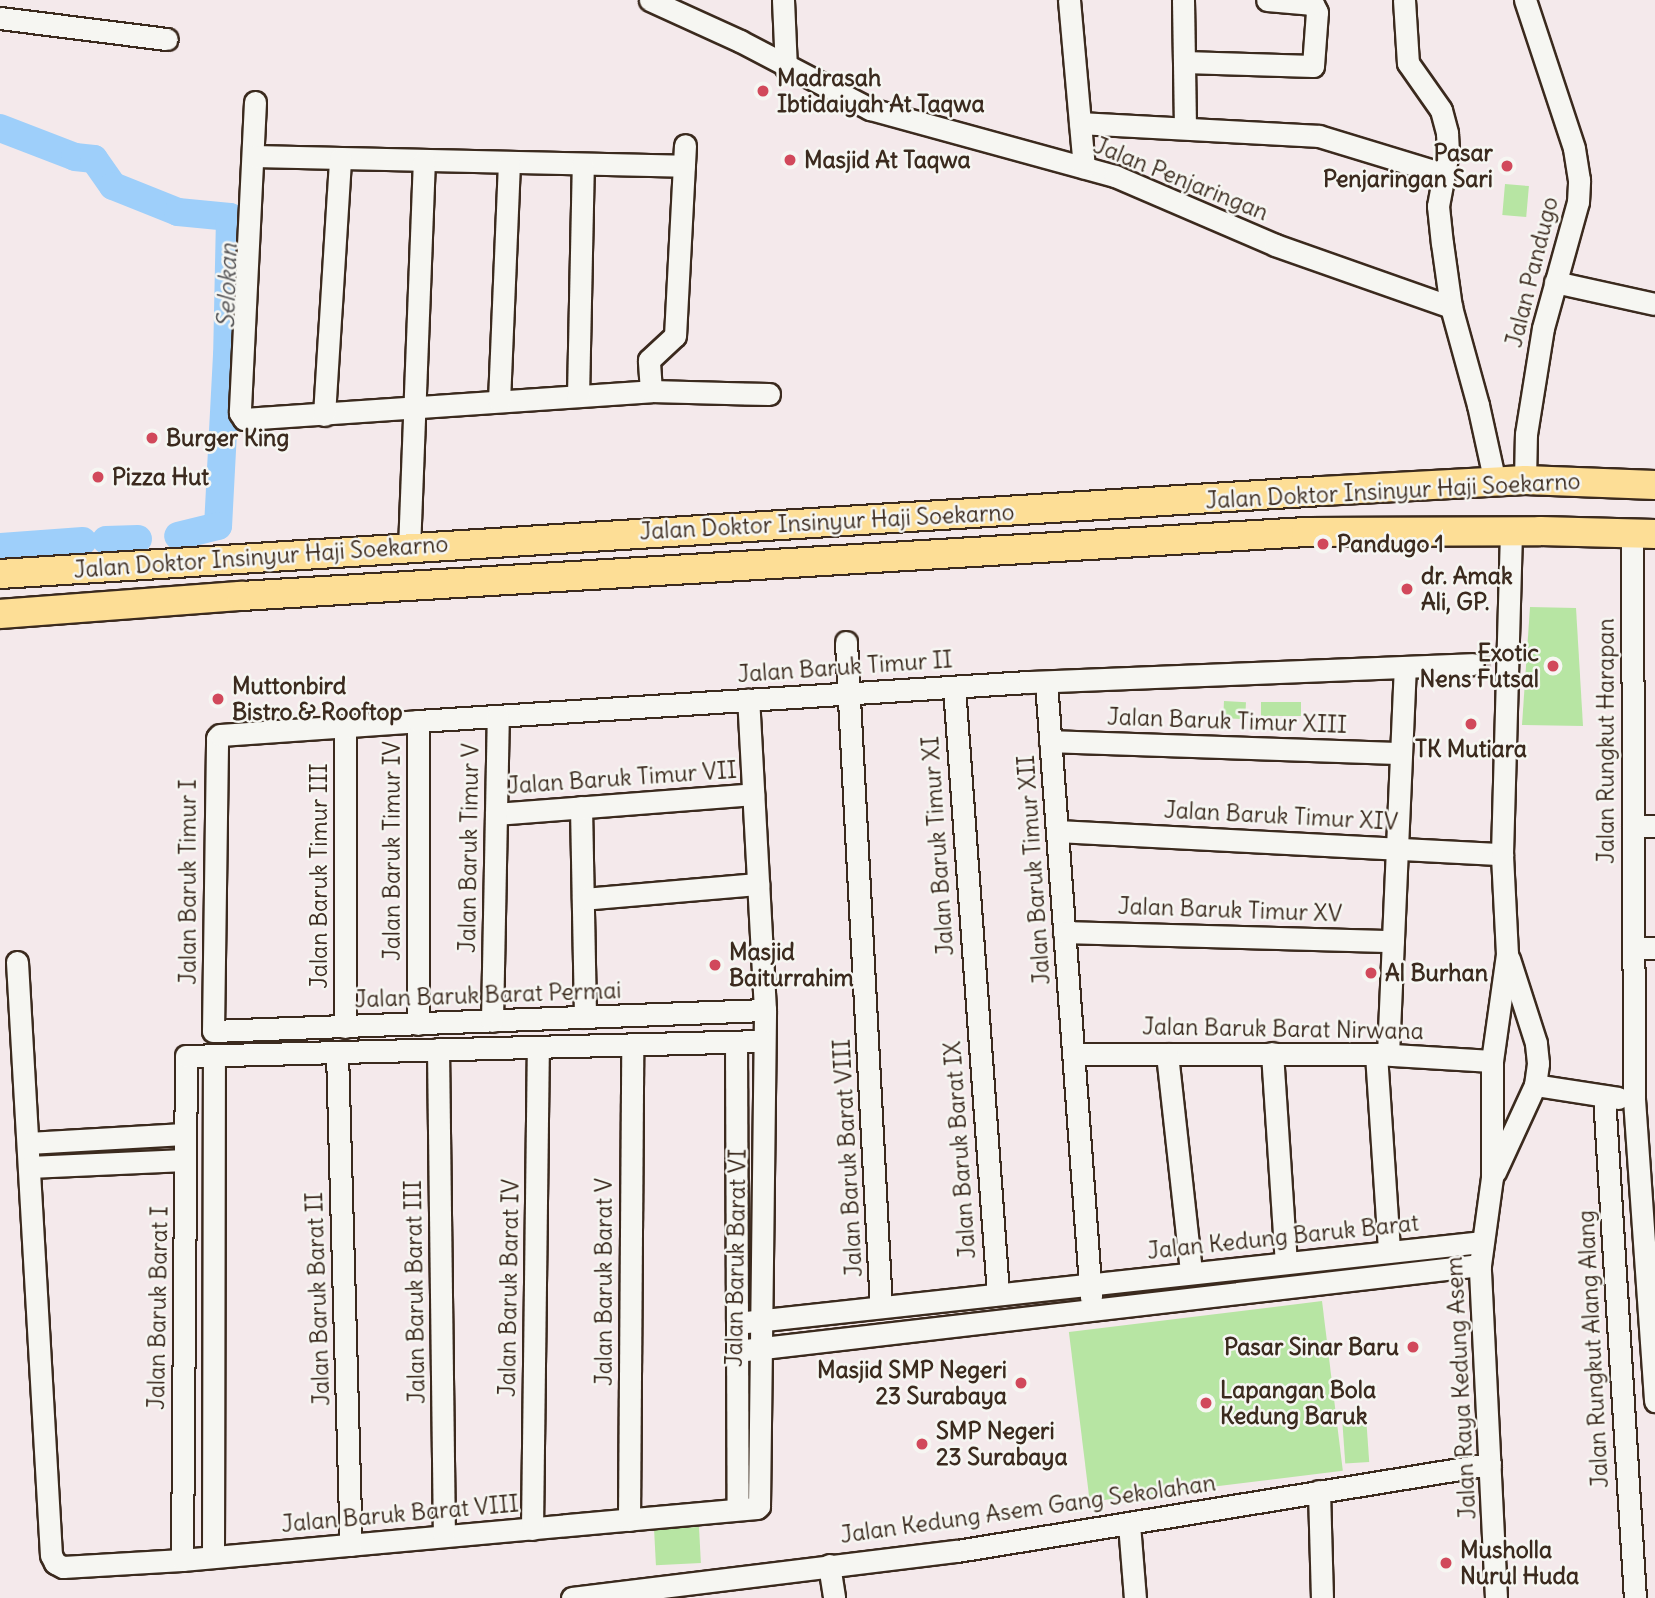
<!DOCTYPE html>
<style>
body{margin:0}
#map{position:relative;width:1655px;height:1598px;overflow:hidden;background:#f4e9eb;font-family:Delius,sans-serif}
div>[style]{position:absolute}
.green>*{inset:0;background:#b7e5a3;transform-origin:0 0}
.river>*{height:28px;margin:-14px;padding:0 14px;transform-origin:14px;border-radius:14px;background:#9ecffa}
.minor-tunnel>*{height:21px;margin-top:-10.5px;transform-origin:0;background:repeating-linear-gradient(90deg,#cfc3c2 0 21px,transparent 0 31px)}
.roads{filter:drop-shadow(2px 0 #3b2a1e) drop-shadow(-2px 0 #3b2a1e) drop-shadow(0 2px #3b2a1e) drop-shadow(0 -2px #3b2a1e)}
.minor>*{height:21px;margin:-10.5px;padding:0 10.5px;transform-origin:10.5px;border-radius:10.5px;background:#f6f6f2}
.major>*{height:28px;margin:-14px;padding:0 14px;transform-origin:14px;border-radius:14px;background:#fdde96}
.dots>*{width:19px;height:19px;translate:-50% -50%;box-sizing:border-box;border:4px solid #f6f6f2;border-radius:50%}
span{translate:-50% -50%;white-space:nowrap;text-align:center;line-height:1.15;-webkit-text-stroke:5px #f6f6f2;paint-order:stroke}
.poi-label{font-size:23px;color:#3b2a1e;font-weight:700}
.left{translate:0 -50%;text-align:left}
.right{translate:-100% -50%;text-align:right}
.street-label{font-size:23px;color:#3b2a1e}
.water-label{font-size:24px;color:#545355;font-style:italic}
</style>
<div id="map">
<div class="green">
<i style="left:1505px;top:184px;width:24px;height:31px;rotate:5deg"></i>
<i style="clip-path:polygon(1530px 607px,1576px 608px,1583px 726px,1522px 725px)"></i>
<i style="left:1224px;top:701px;width:22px;height:17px;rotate:3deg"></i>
<i style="left:1261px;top:702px;width:40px;height:14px"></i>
<i style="left:1322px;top:1301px;width:171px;height:255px;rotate:83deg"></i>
<i style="left:1366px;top:1416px;width:46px;height:24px;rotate:86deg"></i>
<i style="left:699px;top:1527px;width:36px;height:45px;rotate:87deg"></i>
</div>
<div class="river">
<i style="left:0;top:128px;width:80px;rotate:21.1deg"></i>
<i style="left:75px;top:157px;width:19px;rotate:6deg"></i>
<i style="left:94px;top:159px;width:33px;rotate:55deg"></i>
<i style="left:113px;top:186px;width:70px;rotate:21.8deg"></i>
<i style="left:178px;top:212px;width:52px;rotate:5.5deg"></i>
<i style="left:230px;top:217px;width:138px;rotate:91.2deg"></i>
<i style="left:227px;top:355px;width:171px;rotate:93deg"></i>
<i style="left:218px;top:526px;width:41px;rotate:166deg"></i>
<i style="left:106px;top:540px;width:32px;rotate:-2deg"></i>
<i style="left:0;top:547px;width:83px;rotate:-4.1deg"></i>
</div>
<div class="minor-tunnel">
<i style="left:1473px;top:664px;width:18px;rotate:-3deg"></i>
</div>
<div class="roads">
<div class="minor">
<i style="left:650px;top:0;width:99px;rotate:24.5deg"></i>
<i style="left:740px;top:41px;width:147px;rotate:27.6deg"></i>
<i style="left:870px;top:109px;width:254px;rotate:15.3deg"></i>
<i style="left:1115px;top:176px;width:174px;rotate:23.3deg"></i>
<i style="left:1275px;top:245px;width:187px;rotate:19.4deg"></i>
<i style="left:783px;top:0;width:68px;rotate:87.5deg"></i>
<i style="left:1069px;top:0;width:168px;rotate:84.9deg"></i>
<i style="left:1183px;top:0;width:127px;rotate:89.1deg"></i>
<i style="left:1404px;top:0;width:63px;rotate:86.4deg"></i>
<i style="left:1408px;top:63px;width:57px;rotate:54.9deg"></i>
<i style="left:1441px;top:110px;width:24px;rotate:75deg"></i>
<i style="left:1447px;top:133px;width:19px;rotate:87deg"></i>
<i style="left:1448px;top:152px;width:55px;rotate:100.5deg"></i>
<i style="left:1438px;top:206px;width:37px;rotate:84deg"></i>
<i style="left:1442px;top:243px;width:65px;rotate:82deg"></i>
<i style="left:1451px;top:307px;width:102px;rotate:74.6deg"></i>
<i style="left:1478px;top:405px;width:79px;rotate:77.6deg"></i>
<i style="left:0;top:18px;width:168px;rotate:7.2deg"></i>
<i style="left:1184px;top:62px;width:129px;rotate:1.8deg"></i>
<i style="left:1313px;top:66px;width:54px;rotate:-85.8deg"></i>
<i style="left:1317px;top:12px;width:9px;rotate:-117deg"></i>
<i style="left:1313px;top:4px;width:46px;rotate:-175deg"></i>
<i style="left:255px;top:102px;width:311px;rotate:92.8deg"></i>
<i style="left:240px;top:413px;width:7px;rotate:56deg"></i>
<i style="left:244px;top:419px;width:408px;rotate:-3.9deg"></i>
<i style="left:651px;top:391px;width:118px;rotate:1.5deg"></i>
<i style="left:1080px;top:123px;width:239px;rotate:3.1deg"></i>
<i style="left:1319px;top:136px;width:130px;rotate:17deg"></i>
<i style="left:253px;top:156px;width:431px;rotate:1.3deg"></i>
<i style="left:1555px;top:282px;width:102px;rotate:12.4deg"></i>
<i style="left:651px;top:391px;width:31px;rotate:-94deg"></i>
<i style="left:649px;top:360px;width:35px;rotate:-43deg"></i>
<i style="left:675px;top:336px;width:191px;rotate:-87deg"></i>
<i style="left:578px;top:396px;width:231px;rotate:-88.8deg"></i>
<i style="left:499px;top:401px;width:238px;rotate:-87.6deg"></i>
<i style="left:324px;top:415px;width:257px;rotate:-86.4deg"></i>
<i style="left:1525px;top:480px;width:46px;rotate:-88.8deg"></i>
<i style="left:1526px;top:434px;width:107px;rotate:-80.9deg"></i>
<i style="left:1543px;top:328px;width:131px;rotate:-74.5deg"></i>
<i style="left:1578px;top:202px;width:22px;rotate:-87deg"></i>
<i style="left:1579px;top:180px;width:32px;rotate:-99deg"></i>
<i style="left:1574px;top:148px;width:156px;rotate:-108.3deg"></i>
<i style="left:1632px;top:534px;width:565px;rotate:89.8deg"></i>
<i style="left:1634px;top:1099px;width:303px;rotate:86deg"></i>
<i style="left:409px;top:549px;width:388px;rotate:-87.8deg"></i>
<i style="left:846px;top:642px;width:666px;rotate:86.99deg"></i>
<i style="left:1046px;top:682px;width:617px;rotate:85.82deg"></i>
<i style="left:954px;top:687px;width:609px;rotate:85.85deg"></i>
<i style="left:418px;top:721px;width:303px;rotate:90deg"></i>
<i style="left:345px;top:726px;width:301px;rotate:90deg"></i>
<i style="left:1050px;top:741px;width:351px;rotate:2deg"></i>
<i style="left:581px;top:807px;width:210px;rotate:88.9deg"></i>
<i style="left:496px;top:814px;width:258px;rotate:-4.4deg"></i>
<i style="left:1633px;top:826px;width:22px"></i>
<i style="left:1057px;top:831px;width:446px;rotate:3deg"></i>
<i style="left:583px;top:899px;width:176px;rotate:-4.9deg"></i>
<i style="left:1064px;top:932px;width:329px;rotate:1.6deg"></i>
<i style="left:1634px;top:948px;width:21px"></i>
<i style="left:17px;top:962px;width:594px;rotate:86.72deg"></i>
<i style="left:51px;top:1555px;width:9px;rotate:63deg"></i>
<i style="left:55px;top:1563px;width:9px;rotate:27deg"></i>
<i style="left:63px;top:1567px;width:119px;rotate:-3.4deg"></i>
<i style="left:182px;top:1560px;width:577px;rotate:-5.17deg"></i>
<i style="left:757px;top:1508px;width:3px;rotate:-45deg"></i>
<i style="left:759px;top:1506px;width:496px;rotate:-89.3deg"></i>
<i style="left:765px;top:1010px;width:311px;rotate:-93.1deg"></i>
<i style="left:765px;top:1010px;width:552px;rotate:177.82deg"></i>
<i style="left:213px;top:1031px;width:293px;rotate:-89.2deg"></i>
<i style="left:217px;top:738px;width:4px;rotate:-45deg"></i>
<i style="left:220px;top:735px;width:198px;rotate:-4deg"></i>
<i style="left:418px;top:721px;width:611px;rotate:-3.66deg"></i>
<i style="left:1028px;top:682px;width:445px;rotate:-2.3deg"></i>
<i style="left:492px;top:1021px;width:304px;rotate:-88.9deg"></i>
<i style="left:736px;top:1042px;width:467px;rotate:89.8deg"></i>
<i style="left:438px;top:1049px;width:485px;rotate:89.3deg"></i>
<i style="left:337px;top:1052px;width:493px;rotate:88.4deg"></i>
<i style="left:1272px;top:1053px;width:210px;rotate:86.2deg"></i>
<i style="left:1073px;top:1054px;width:303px"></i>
<i style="left:1376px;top:1054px;width:116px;rotate:3.5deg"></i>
<i style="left:1167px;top:1054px;width:220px;rotate:83.7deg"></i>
<i style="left:1376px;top:1054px;width:198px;rotate:86.2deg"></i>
<i style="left:1388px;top:1054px;width:386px;rotate:-87.5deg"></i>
<i style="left:1535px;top:1085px;width:84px;rotate:8.9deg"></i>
<i style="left:1604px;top:1096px;width:503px;rotate:86.47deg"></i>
<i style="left:28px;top:1143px;width:156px;rotate:-3.3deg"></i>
<i style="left:29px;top:1167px;width:156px;rotate:-2.6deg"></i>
<i style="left:1495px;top:1172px;width:96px;rotate:-65.3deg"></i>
<i style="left:1535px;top:1085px;width:22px;rotate:-82deg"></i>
<i style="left:1538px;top:1063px;width:20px;rotate:-96deg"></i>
<i style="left:1536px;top:1043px;width:88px;rotate:-107.8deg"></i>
<i style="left:737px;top:1323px;width:748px;rotate:-6.21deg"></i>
<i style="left:737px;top:1351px;width:748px;rotate:-6.6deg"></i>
<i style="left:1319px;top:1491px;width:107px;rotate:88.4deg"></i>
<i style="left:629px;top:1520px;width:475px;rotate:-89.6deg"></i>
<i style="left:1129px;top:1524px;width:74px;rotate:85.4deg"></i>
<i style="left:532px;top:1529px;width:482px;rotate:-89.3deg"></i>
<i style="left:213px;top:1556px;width:500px;rotate:-89.89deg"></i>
<i style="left:182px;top:1560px;width:504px;rotate:-89.55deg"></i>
<i style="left:186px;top:1056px;width:578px;rotate:-1.49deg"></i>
<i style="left:829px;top:1565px;width:33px;rotate:81deg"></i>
<i style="left:572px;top:1598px;width:388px;rotate:-7deg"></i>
<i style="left:957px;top:1551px;width:540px;rotate:-9.27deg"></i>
<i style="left:1496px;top:1598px;width:333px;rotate:-92.8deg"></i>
<i style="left:1480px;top:1265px;width:89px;rotate:-82.2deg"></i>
<i style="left:1492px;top:1177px;width:116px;rotate:-90deg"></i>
<i style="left:1492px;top:1061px;width:108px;rotate:-82deg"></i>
<i style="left:1507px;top:954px;width:100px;rotate:-92.9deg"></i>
<i style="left:1502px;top:854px;width:322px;rotate:-88.4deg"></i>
</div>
<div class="major">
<i style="left:0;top:574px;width:1325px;rotate:-3.59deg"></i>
<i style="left:1322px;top:491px;width:203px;rotate:-3.1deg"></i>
<i style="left:1525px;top:480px;width:130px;rotate:2.2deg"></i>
<i style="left:0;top:614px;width:242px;rotate:-4.3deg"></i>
<i style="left:241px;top:596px;width:1067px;rotate:-3.44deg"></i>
<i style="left:1306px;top:532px;width:234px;rotate:-0.2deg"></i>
<i style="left:1540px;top:531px;width:115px;rotate:1.5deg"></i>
</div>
</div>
<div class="dots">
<i style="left:763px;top:91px;background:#d1495b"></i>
<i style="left:790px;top:160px;background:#d1495b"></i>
<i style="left:1507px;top:166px;background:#d1495b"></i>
<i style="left:152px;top:438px;background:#d1495b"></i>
<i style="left:98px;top:477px;background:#d1495b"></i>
<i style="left:1323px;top:544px;background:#d1495b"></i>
<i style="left:1407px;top:589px;background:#d1495b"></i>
<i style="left:1553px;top:666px;background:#d1495b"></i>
<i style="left:218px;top:699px;background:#d1495b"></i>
<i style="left:1471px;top:724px;background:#d1495b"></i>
<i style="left:715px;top:965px;background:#d1495b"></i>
<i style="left:1371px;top:973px;background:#d1495b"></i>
<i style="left:1413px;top:1347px;background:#d1495b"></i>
<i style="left:1021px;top:1383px;background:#d1495b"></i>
<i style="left:1206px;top:1403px;background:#d1495b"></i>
<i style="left:922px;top:1444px;background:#d1495b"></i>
<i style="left:1446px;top:1563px;background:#d1495b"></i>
</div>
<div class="poi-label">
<span class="left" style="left:777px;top:91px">Madrasah<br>Ibtidaiyah At Taqwa</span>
<span class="right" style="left:1493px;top:166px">Pasar<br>Penjaringan Sari</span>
<span class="left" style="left:804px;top:160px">Masjid At Taqwa</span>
<span class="left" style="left:166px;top:438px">Burger King</span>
<span class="left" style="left:112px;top:477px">Pizza Hut</span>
<span class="left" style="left:1337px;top:544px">Pandugo 1</span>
<span class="left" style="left:1421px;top:589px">dr. Amak<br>Ali, GP.</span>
<span class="right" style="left:1539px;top:666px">Exotic<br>Nens Futsal</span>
<span class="left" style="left:232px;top:699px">Muttonbird<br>Bistro &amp; Rooftop</span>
<span style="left:1471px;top:749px">TK Mutiara</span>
<span class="left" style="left:729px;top:965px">Masjid<br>Baiturrahim</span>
<span class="left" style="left:1385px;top:973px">Al Burhan</span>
<span class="right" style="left:1399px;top:1347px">Pasar Sinar Baru</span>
<span class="right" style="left:1007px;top:1383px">Masjid SMP Negeri<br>23 Surabaya</span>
<span class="left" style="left:1220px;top:1403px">Lapangan Bola<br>Kedung Baruk</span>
<span class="left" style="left:936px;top:1444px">SMP Negeri<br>23 Surabaya</span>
<span class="left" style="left:1460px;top:1563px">Musholla<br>Nurul Huda</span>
</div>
<div class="street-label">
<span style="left:1181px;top:179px;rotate:22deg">Jalan Penjaringan</span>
<span style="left:1532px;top:272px;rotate:-76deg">Jalan Pandugo</span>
<span style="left:1393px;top:491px;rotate:-3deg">Jalan Doktor Insinyur Haji Soekarno</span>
<span style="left:827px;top:522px;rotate:-3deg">Jalan Doktor Insinyur Haji Soekarno</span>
<span style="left:261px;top:557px;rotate:-4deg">Jalan Doktor Insinyur Haji Soekarno</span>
<span style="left:845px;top:667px;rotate:-4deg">Jalan Baruk Timur II</span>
<span style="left:1227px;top:721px;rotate:2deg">Jalan Baruk Timur XIII</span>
<span style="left:1606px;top:741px;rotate:-90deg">Jalan Rungkut Harapan</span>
<span style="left:622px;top:778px;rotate:-4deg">Jalan Baruk Timur VII</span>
<span style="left:1281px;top:816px;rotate:3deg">Jalan Baruk Timur XIV</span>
<span style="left:938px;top:846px;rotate:-94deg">Jalan Baruk Timur XI</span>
<span style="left:469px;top:848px;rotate:-89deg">Jalan Baruk Timur V</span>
<span style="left:392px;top:851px;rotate:-90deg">Jalan Baruk Timur IV</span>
<span style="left:1034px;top:870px;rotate:-94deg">Jalan Baruk Timur XII</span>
<span style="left:319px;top:876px;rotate:-90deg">Jalan Baruk Timur III</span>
<span style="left:188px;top:882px;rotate:-90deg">Jalan Baruk Timur I</span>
<span style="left:1230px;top:910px;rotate:2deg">Jalan Baruk Timur XV</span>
<span style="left:488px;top:995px;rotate:-2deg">Jalan Baruk Barat Permai</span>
<span style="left:1283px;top:1029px;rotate:1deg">Jalan Baruk Barat Nirwana</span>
<span style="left:960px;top:1150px;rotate:-94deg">Jalan Baruk Barat IX</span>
<span style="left:848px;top:1158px;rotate:-93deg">Jalan Baruk Barat VIII</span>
<span style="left:1283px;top:1237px;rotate:-6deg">Jalan Kedung Baruk Barat</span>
<span style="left:736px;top:1258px;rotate:-89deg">Jalan Baruk Barat VI</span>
<span style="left:604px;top:1282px;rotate:-90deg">Jalan Baruk Barat V</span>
<span style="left:509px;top:1288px;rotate:-89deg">Jalan Baruk Barat IV</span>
<span style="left:415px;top:1292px;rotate:-91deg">Jalan Baruk Barat III</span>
<span style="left:318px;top:1299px;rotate:-92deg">Jalan Baruk Barat II</span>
<span style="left:158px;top:1308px;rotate:-89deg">Jalan Baruk Barat I</span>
<span style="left:1593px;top:1349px;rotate:-93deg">Jalan Rungkut Alang Alang</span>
<span style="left:1461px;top:1388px;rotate:-93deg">Jalan Raya Kedung Asem</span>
<span style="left:1028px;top:1509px;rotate:-8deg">Jalan Kedung Asem Gang Sekolahan</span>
<span style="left:400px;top:1514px;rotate:-5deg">Jalan Baruk Barat VIII</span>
</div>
<div class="water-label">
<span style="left:227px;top:286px;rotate:-88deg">Selokan</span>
</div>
</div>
